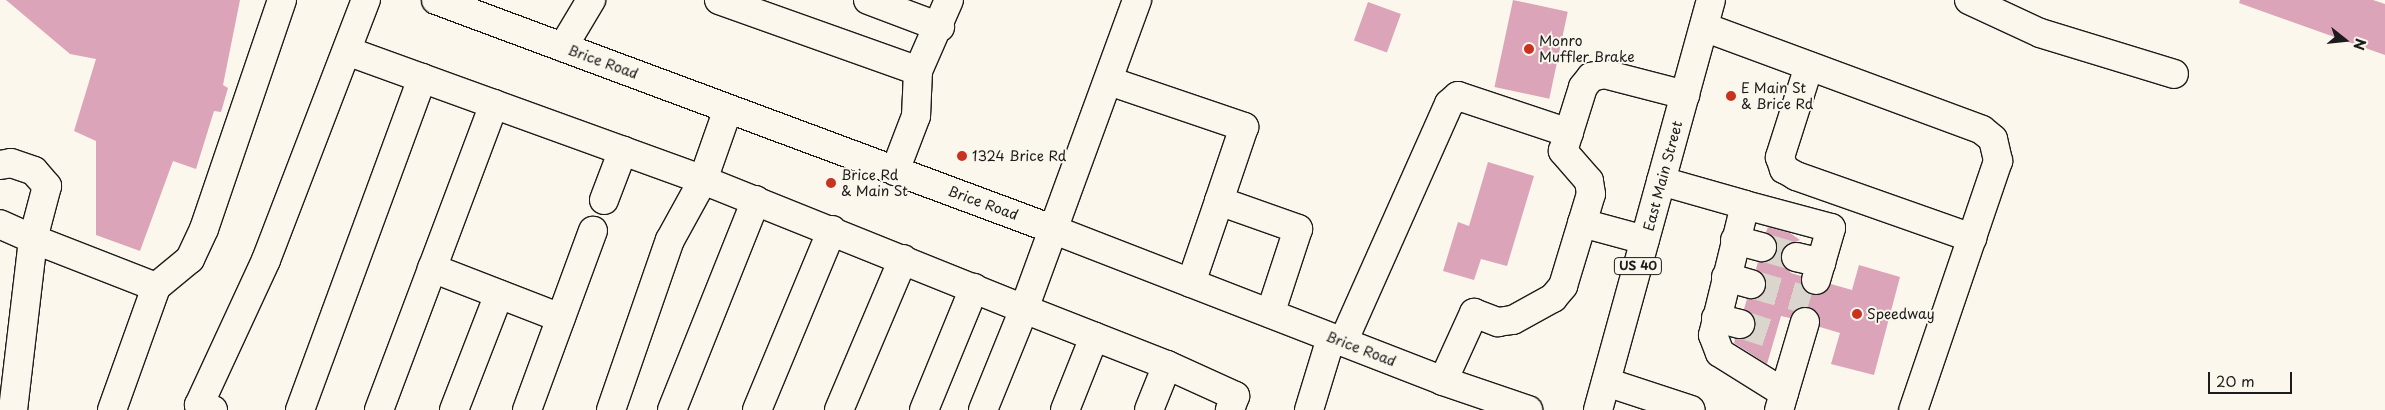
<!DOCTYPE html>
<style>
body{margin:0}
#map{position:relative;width:2385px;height:410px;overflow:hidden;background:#fbf7ec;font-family:"Playpen Sans",sans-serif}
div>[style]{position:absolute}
.building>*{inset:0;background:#dca4b8;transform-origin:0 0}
.minor-tunnel>*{height:28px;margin-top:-14px;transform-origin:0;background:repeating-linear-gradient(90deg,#dad6cd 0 28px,transparent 0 42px)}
.roads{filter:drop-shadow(1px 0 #1c1c1c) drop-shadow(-1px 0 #1c1c1c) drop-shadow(0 1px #1c1c1c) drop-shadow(0 -1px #1c1c1c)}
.minor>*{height:28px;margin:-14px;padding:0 14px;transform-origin:14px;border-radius:14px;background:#fbf7ec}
.major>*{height:28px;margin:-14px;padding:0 14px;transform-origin:14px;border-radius:14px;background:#fbf7ec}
.dots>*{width:14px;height:14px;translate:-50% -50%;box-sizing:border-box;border:2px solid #fbf7ec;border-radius:50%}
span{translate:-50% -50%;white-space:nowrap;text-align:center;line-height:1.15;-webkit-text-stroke:4px #fbf7ec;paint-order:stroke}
.shield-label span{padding:1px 4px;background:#fbf7ec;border:1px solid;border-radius:4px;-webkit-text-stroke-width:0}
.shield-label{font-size:12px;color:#1c1c1c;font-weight:700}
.poi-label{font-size:14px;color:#1c1c1c}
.left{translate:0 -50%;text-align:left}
.street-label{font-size:14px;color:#1c1c1c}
.north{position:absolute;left:2320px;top:15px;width:50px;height:50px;-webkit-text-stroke:4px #fbf7ec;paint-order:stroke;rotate:106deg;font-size:14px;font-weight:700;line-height:20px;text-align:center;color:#1c1c1c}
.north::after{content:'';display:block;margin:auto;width:18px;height:22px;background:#1c1c1c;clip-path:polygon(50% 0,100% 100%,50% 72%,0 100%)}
.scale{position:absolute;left:2208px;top:372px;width:84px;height:22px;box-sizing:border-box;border:2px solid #1c1c1c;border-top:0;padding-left:6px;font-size:15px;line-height:18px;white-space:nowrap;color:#1c1c1c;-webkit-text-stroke:4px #fbf7ec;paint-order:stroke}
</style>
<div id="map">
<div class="building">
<i style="clip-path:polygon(6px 0,240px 0,223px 85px,228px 88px,221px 112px,214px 111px,196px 169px,173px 161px,140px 251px,96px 235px,96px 141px,74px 131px,96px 59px,70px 54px)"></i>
<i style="left:1513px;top:0;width:56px;height:89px;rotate:12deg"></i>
<i style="clip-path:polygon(2240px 0,2373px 0,2385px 4px,2385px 55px,2239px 3px)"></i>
<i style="left:1368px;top:2px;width:35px;height:41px;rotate:20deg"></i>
<i style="clip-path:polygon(1488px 162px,1534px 176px,1507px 266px,1481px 259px,1474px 280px,1443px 271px,1458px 222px,1469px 226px)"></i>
<i style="clip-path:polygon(1768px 227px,1790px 233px,1800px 240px,1784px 247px,1781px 261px,1791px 273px,1801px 276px,1801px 284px,1811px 295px,1820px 295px,1831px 284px,1852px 290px,1859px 265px,1900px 277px,1874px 375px,1831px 364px,1840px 333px,1820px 327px,1817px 312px,1809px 307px,1795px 310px,1790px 318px,1781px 316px,1767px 364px,1734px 343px,1735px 339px,1751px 335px,1755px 328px,1755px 319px,1744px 309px,1747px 299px,1755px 299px,1766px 289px,1766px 280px,1756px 269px,1758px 262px,1767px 262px,1777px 251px,1777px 242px,1766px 232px)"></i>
</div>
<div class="minor-tunnel">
<i style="left:1762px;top:247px;width:35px;rotate:16deg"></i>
<i style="left:1751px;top:284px;width:61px;rotate:16.1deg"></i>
<i style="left:1740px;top:324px;width:38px;rotate:18deg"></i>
</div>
<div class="roads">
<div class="minor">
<i style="left:719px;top:0;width:211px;rotate:19.6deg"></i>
<i style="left:918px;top:71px;width:45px;rotate:92.5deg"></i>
<i style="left:916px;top:116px;width:59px;rotate:110.9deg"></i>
<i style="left:868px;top:0;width:77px;rotate:20.6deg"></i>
<i style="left:1969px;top:0;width:78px;rotate:24.9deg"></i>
<i style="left:2040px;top:33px;width:140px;rotate:17deg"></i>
<i style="left:1704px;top:27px;width:296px;rotate:20.3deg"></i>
<i style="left:1982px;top:130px;width:14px;rotate:39deg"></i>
<i style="left:1993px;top:139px;width:23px;rotate:77deg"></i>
<i style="left:1998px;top:161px;width:263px;rotate:108.8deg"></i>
<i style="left:563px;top:47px;width:55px;rotate:-59.2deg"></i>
<i style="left:347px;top:51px;width:379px;rotate:19.9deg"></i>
<i style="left:703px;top:180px;width:75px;rotate:-70.6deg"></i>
<i style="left:1809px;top:66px;width:96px;rotate:107.7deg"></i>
<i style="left:1780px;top:157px;width:13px;rotate:72deg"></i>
<i style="left:1784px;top:169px;width:14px;rotate:30deg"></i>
<i style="left:1796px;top:176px;width:187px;rotate:19.4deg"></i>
<i style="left:918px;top:71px;width:77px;rotate:-66.4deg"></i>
<i style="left:1109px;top:81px;width:143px;rotate:18.8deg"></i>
<i style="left:1244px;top:127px;width:78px;rotate:108.7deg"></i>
<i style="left:1219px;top:201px;width:84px;rotate:19.5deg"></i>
<i style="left:1298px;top:229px;width:89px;rotate:108.2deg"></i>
<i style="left:0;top:165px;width:11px;rotate:-10deg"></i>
<i style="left:11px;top:163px;width:24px;rotate:19deg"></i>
<i style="left:34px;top:171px;width:20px;rotate:49deg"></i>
<i style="left:47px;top:186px;width:55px;rotate:104.8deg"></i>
<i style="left:33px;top:239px;width:36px;rotate:-156deg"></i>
<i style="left:1661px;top:181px;width:87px;rotate:15.9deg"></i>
<i style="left:1745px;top:205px;width:134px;rotate:103.8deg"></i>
<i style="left:1713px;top:335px;width:19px;rotate:69deg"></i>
<i style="left:1720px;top:353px;width:75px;rotate:32deg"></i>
<i style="left:1784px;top:393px;width:18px;rotate:106deg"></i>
<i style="left:604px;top:200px;width:53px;rotate:-69.2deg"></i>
<i style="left:1745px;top:205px;width:89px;rotate:15deg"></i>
<i style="left:1831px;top:228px;width:54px;rotate:106.1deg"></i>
<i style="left:1582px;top:223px;width:65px;rotate:15.1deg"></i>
<i style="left:1735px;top:240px;width:28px;rotate:15deg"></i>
<i style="left:1796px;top:257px;width:26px;rotate:13deg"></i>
<i style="left:432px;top:268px;width:138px;rotate:21.2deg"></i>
<i style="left:1726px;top:277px;width:26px;rotate:16deg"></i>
<i style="left:1191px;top:283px;width:87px;rotate:-71.1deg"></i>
<i style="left:1716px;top:318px;width:25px;rotate:14deg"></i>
<i style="left:1343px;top:342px;width:261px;rotate:-66deg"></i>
<i style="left:1449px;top:104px;width:12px;rotate:-42deg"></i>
<i style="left:1458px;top:96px;width:117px;rotate:18.4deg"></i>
<i style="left:1167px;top:365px;width:75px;rotate:24.5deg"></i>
<i style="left:1235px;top:396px;width:15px;rotate:110deg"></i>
<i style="left:1443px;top:381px;width:75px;rotate:-65.5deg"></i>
<i style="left:1474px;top:313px;width:26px;rotate:21deg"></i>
<i style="left:1498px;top:322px;width:15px;rotate:-8deg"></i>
<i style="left:1513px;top:320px;width:46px;rotate:-28.8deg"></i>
<i style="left:1553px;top:298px;width:16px;rotate:-50deg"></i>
<i style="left:1563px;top:286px;width:96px;rotate:-73.1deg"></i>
<i style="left:1591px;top:194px;width:13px;rotate:-99deg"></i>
<i style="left:1589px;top:181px;width:40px;rotate:-131deg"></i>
<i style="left:1563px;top:151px;width:67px;rotate:-72.6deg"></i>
<i style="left:1583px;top:87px;width:13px;rotate:-51deg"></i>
<i style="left:1591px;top:77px;width:13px;rotate:-13deg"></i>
<i style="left:1604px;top:74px;width:84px;rotate:14.5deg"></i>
<i style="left:1606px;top:382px;width:89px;rotate:18.2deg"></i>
<i style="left:1784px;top:393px;width:74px;rotate:-73.5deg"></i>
<i style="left:13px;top:410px;width:172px;rotate:-83.3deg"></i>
<i style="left:33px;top:239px;width:132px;rotate:21.3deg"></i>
<i style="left:112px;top:410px;width:131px;rotate:-70.3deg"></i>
<i style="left:156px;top:287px;width:44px;rotate:-39.5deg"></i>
<i style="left:190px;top:259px;width:33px;rotate:-65deg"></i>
<i style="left:204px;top:229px;width:242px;rotate:-71.2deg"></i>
<i style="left:213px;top:410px;width:15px;rotate:-160deg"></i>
<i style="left:199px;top:405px;width:160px;rotate:-65.2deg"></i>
<i style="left:266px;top:260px;width:279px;rotate:-69deg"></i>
<i style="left:300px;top:410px;width:354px;rotate:-69.8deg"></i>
<i style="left:379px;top:410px;width:327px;rotate:-69.4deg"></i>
<i style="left:454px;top:410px;width:124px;rotate:-68.8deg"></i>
<i style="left:527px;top:410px;width:191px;rotate:-69.8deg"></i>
<i style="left:611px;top:410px;width:180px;rotate:-70.9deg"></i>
<i style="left:670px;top:240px;width:68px;rotate:-61.2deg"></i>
<i style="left:703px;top:180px;width:346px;rotate:21.9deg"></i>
<i style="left:1024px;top:309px;width:329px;rotate:-69.9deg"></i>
<i style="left:672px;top:410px;width:226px;rotate:-68.2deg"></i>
<i style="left:757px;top:410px;width:195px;rotate:-67.4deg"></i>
<i style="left:839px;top:410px;width:164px;rotate:-67deg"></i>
<i style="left:924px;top:410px;width:132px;rotate:-67.7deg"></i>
<i style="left:983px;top:410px;width:109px;rotate:-67.9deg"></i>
<i style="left:1024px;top:309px;width:154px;rotate:21.4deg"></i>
<i style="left:1167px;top:365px;width:48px;rotate:111.8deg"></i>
<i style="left:1065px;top:410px;width:79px;rotate:-68.3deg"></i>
<i style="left:1309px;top:410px;width:75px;rotate:-73deg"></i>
</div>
<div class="major">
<i style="left:436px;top:0;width:657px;rotate:20.39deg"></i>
<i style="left:1052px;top:229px;width:420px;rotate:21.2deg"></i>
<i style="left:1443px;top:381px;width:90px;rotate:18.8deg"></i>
<i style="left:1598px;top:410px;width:425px;rotate:-74.6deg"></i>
</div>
</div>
<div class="dots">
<i style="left:1529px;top:49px;background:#c8321e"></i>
<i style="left:1731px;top:96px;background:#c8321e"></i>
<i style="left:962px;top:156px;background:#c8321e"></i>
<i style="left:831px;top:183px;background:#c8321e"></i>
<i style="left:1857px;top:314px;background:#c8321e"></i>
</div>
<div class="shield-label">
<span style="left:1638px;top:266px">US 40</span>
</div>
<div class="poi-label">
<span class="left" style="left:1539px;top:49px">Monro<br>Muffler Brake</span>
<span class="left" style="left:1741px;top:96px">E Main St<br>&amp; Brice Rd</span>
<span class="left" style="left:972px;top:156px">1324 Brice Rd</span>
<span class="left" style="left:841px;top:183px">Brice Rd<br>&amp; Main St</span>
<span class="left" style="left:1867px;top:314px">Speedway</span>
</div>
<div class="street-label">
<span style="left:603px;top:62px;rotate:20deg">Brice Road</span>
<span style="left:1663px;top:176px;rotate:-75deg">East Main Street</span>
<span style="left:983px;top:203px;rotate:20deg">Brice Road</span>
<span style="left:1361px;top:349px;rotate:21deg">Brice Road</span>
</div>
<div class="north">N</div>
<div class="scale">20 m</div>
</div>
